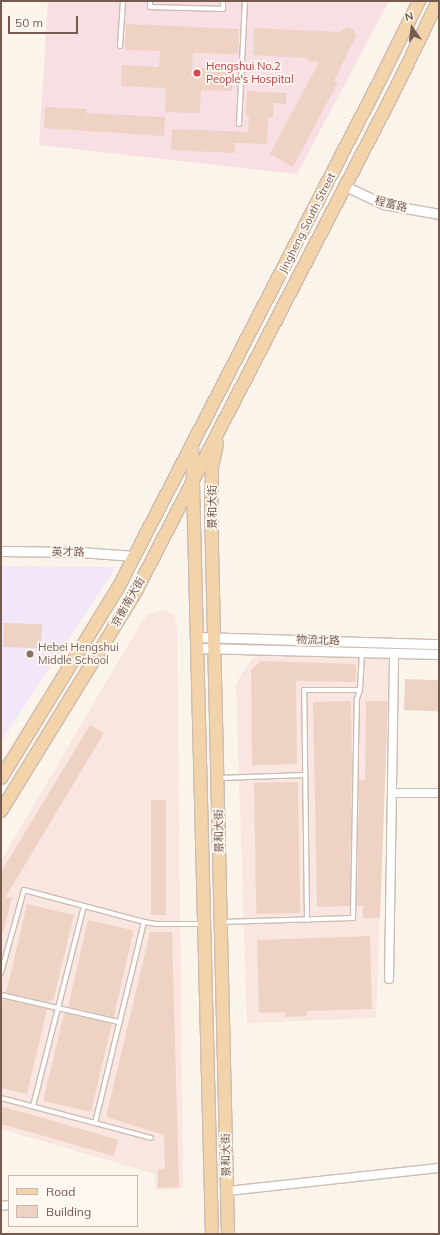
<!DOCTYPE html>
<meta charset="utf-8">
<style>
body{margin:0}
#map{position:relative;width:440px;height:1235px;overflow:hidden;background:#fbf4eb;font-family:Mulish,"Noto Sans SC",sans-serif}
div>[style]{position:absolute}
.commercial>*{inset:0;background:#fae6e0}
.education>*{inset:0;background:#f1e7f8}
.medical>*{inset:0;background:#f8dfe3}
.building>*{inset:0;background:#eed3c5;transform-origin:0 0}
.roads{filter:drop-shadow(1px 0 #cdbcb1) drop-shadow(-1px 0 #cdbcb1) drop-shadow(0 1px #cdbcb1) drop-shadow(0 -1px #cdbcb1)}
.service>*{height:4px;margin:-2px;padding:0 2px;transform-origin:2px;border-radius:2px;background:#fff}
.minor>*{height:8px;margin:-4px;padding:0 4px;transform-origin:4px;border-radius:4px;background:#fff}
.tertiary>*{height:9px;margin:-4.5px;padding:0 4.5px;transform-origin:4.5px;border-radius:4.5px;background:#fff}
.primary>*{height:12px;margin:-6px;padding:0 6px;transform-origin:6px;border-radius:6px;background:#f3d3a9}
.dots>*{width:11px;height:11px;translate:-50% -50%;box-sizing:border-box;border:2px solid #fef8f1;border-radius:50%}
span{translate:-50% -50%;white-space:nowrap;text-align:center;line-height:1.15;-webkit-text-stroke:3.5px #fef8f1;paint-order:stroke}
.health-label{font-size:11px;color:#be3a42}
.left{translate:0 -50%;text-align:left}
.street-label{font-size:11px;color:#745a4f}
.education-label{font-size:11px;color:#785e54}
.frame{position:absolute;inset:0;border:2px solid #745a4f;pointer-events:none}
.legend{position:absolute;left:8px;top:1175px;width:130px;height:52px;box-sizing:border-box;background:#fef8f1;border:1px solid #c7b9b0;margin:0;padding:5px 7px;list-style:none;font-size:12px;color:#745a4f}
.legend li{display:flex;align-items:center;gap:8px;height:20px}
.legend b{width:20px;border:1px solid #c7b9b0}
.north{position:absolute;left:392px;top:8px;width:40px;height:40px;-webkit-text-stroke:3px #fef8f1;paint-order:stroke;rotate:346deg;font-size:11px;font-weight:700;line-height:16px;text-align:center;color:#745a4f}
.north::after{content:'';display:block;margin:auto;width:14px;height:18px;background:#745a4f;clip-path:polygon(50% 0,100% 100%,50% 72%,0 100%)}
.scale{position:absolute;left:8px;top:16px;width:70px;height:18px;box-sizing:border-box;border:2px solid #745a4f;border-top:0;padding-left:5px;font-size:12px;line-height:14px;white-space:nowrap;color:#745a4f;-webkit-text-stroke:3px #fef8f1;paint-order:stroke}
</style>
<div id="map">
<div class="commercial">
<i style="clip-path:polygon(161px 610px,167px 611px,174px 615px,177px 628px,183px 1189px,155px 1190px,155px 1174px,1px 1129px,1px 861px,142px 621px,151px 613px)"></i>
<i style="clip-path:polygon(260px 655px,389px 656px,376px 1018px,247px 1023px,236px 686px,241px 674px,247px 666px,252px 659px)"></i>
</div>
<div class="education">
<i style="clip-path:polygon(1px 566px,116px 567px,1px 742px)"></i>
</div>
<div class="medical">
<i style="clip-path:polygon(48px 1px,389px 1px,297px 174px,39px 145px)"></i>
</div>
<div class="building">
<i style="clip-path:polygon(126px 24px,239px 29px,238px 54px,193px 53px,192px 68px,233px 70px,232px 91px,201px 90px,200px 113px,165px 112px,166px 88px,121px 86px,122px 65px,159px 67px,160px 51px,125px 50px)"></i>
<i style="clip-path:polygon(347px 27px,354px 30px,356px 36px,334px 81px,338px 82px,293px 167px,270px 154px,319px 62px,308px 61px,308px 58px,253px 55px,254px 28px,339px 32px)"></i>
<i style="clip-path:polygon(247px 91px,286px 93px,286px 104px,273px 103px,273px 117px,268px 117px,267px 144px,235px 143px,235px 153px,171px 150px,172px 129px,248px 132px,249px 116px,246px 116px)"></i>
<i style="clip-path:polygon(45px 107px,86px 109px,86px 113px,165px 117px,164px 136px,44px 128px)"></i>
<i style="left:4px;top:623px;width:38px;height:24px;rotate:2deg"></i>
<i style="clip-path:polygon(261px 661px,356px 664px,356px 682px,296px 681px,297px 764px,252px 765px,251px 670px)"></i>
<i style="left:405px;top:679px;width:34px;height:31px;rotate:2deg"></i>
<i style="clip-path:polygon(351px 701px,352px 762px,350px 906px,317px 907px,313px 702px)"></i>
<i style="clip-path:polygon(366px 701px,388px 701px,380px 918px,363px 918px,363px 906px,357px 906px,359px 780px,365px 780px)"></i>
<i style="clip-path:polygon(90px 725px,104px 733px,5px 898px,12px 897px,4px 931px,1px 931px,1px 872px)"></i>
<i style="left:298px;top:782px;width:131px;height:44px;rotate:89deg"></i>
<i style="left:151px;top:800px;width:15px;height:115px"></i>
<i style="clip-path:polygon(27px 904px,74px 915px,53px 1001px,49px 1000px,49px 1002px,6px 993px)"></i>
<i style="left:88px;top:920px;width:47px;height:89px;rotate:13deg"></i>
<i style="clip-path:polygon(150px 932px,172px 932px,179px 1187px,158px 1188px,158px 1169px,165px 1169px,164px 1135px,106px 1117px)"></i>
<i style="clip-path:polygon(370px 936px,372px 1009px,307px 1011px,307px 1016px,285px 1017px,285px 1012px,259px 1013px,257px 940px)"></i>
<i style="clip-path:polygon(4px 999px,47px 1009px,27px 1094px,1px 1088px,1px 1000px,4px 1001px)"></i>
<i style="clip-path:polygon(66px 1013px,112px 1024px,91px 1112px,43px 1101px,64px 1014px)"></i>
<i style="left:1px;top:1106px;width:122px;height:17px;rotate:16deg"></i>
</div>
<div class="roads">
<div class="service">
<i style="left:150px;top:1px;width:6px;rotate:90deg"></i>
<i style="left:150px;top:7px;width:73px;rotate:1.6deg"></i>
<i style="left:223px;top:9px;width:8px;rotate:-90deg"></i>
<i style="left:120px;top:46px;width:45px;rotate:-86.2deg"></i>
<i style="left:239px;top:124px;width:123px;rotate:-87.2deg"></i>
<i style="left:219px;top:778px;width:86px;rotate:-2deg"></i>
<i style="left:307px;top:920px;width:230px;rotate:-90.7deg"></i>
<i style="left:304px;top:690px;width:56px"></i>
<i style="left:144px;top:922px;width:12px;rotate:9deg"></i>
<i style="left:156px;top:924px;width:47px"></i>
<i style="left:221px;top:922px;width:132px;rotate:-1.7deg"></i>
<i style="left:353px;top:918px;width:219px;rotate:-89deg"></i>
<i style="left:357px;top:699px;width:9px;rotate:-72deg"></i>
<i style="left:360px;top:690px;width:38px;rotate:-87deg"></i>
<i style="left:1px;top:973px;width:86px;rotate:-74.5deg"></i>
<i style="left:24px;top:890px;width:124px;rotate:14.9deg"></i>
<i style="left:144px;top:922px;width:207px;rotate:103.7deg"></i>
<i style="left:1px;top:995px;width:121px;rotate:12.9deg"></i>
<i style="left:1px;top:1098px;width:155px;rotate:14.9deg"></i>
<i style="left:33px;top:1106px;width:206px;rotate:-75.7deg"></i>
</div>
<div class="minor">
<i style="left:392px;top:793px;width:47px"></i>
<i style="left:389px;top:979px;width:323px;rotate:-89.1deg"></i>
<i style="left:227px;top:1191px;width:213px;rotate:-6.2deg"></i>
<i style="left:1px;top:1206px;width:8px;rotate:-7deg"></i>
</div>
<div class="tertiary">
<i style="left:345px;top:186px;width:42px;rotate:25.3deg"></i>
<i style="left:383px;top:204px;width:57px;rotate:10.1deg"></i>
<i style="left:1px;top:551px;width:79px;rotate:0.7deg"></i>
<i style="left:80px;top:552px;width:54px;rotate:4.2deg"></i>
<i style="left:198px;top:637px;width:241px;rotate:1.7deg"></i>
<i style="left:198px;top:648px;width:241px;rotate:1.4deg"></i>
</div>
<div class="primary">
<i style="left:217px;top:444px;width:25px;rotate:102deg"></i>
<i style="left:212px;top:468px;width:39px;rotate:91deg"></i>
<i style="left:211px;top:507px;width:727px;rotate:88.66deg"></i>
<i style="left:192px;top:445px;width:789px;rotate:88.55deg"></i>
<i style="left:1px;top:778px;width:225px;rotate:-58.4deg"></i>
<i style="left:119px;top:586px;width:569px;rotate:-62.71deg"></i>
<i style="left:380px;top:80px;width:88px;rotate:-63.7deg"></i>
<i style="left:1px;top:811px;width:254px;rotate:-58.4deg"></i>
<i style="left:134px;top:595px;width:571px;rotate:-62.67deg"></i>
<i style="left:396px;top:88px;width:97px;rotate:-64.2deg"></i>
</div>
</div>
<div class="dots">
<i style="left:197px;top:73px;background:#e0444e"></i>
<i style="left:30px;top:654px;background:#8d6e63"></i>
</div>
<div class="health-label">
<span class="left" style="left:206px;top:73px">Hengshui No.2<br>People's Hospital</span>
</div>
<div class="street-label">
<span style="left:391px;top:204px;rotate:14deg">程富路</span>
<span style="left:307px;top:223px;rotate:-63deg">Jingheng South Street</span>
<span style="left:212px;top:507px;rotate:-90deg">景和大街</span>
<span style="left:68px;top:552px;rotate:1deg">英才路</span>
<span style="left:128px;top:602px;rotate:-60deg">京衡南大街</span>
<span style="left:318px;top:640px;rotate:2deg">物流北路</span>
<span style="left:219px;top:831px;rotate:-91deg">景和大街</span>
<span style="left:226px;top:1155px;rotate:-91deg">景和大街</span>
</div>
<div class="education-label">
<span class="left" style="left:38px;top:654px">Hebei Hengshui<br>Middle School</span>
</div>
<div class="frame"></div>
<ul class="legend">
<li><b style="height:5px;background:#f3d3a9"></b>Road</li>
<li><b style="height:11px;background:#eed3c5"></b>Building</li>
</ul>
<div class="north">N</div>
<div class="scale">50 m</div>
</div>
